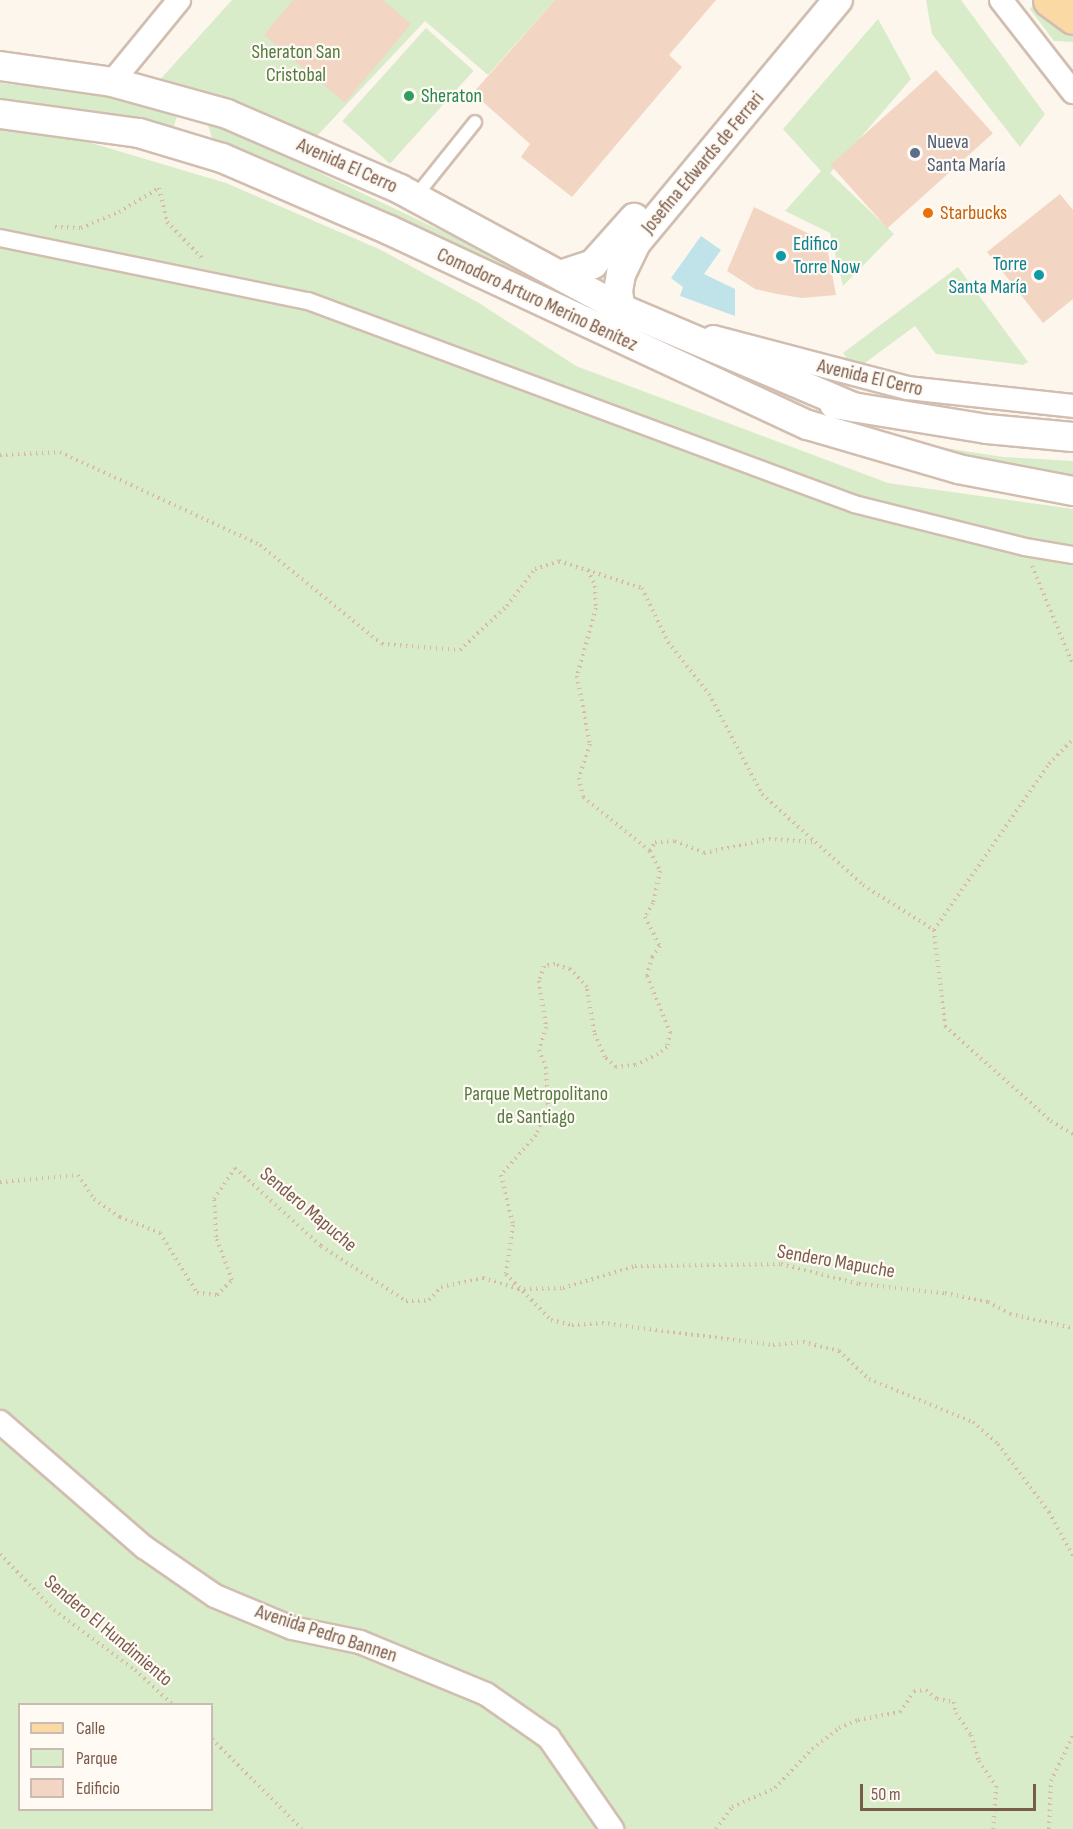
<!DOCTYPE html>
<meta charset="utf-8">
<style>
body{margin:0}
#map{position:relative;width:1073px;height:1829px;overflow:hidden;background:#fdf6ec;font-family:"Sofia Sans Condensed",sans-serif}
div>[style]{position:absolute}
.green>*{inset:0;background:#d8ecc9;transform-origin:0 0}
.water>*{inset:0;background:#bfe3e8}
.building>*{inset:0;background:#f3d5c3;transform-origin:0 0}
.path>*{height:4px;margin-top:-2px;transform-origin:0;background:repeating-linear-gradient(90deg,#d9b8a5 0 1.5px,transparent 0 6px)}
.roads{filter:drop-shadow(2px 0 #d1beb0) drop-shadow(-2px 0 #d1beb0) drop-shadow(0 2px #d1beb0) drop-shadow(0 -2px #d1beb0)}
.service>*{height:12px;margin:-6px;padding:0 6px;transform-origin:6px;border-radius:6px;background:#fff}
.pedestrian>*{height:16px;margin:-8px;padding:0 8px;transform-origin:8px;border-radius:8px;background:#fff}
.minor>*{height:22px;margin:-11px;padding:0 11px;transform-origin:11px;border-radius:11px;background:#fff}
.tertiary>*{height:28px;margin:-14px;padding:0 14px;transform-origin:14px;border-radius:14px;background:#fff}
.primary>*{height:33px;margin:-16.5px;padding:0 16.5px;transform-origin:16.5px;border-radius:16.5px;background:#fbd9a5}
.dots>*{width:16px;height:16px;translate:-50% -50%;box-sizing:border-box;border:3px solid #fffaf3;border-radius:50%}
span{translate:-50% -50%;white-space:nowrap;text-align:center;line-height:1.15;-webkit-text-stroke:4.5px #fffaf3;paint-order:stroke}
.park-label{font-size:20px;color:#537a41}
.leisure-label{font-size:20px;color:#27864d}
.left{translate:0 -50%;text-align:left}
.service-label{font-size:20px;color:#4e5e75}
.street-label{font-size:20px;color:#7a5c4d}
.food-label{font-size:20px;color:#c56008}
.culture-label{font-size:20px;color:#0d838f}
.right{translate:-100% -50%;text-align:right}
.legend{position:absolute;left:18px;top:1703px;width:195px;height:108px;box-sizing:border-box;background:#fffaf3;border:2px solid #cabbb1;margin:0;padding:8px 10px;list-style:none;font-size:18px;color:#7a5c4d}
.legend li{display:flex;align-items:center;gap:12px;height:30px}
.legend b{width:30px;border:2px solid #cabbb1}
.scale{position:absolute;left:860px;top:1784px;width:176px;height:27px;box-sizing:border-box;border:3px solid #7a5c4d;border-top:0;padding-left:8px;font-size:18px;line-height:21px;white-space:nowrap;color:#7a5c4d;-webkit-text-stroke:4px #fffaf3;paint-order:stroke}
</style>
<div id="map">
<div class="green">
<i style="clip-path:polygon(232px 0,555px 0,488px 75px,425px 21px,314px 139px,157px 83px)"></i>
<i style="clip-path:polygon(926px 0,961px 0,1045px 114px,1020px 147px,932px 34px)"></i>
<i style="clip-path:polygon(1033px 6px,1073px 27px,1073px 42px,1054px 41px,1030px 9px)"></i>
<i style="clip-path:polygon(878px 19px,911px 79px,830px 173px,894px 234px,843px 286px,830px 233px,785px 211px,821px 171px,783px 129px)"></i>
<i style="left:426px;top:28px;width:64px;height:125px;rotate:42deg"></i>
<i style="clip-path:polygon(0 83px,108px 95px,179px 110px,172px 132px,0 107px)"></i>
<i style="clip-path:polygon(206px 119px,610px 311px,607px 318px,212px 138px)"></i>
<i style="clip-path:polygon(evenodd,0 129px,88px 142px,226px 183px,379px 249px,479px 303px,576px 366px,888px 483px,1073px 509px,1073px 1829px,0 1829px,0 129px,20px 1704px,212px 1704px,212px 1810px,20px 1810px,20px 1704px)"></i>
<i style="clip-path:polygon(958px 267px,1028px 362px,1023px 365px,936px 354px,915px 326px,862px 365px,852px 365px,843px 353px)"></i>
<i style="clip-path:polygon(894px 440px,1003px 457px,1073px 461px,1073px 478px,1004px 467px)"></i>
</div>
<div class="water">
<i style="clip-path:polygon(701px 236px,721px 250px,704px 274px,735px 289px,735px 316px,680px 296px,683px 287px,671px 278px)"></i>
</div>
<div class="building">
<i style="clip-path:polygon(293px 0,383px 0,411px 24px,345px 103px,264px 35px)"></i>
<i style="clip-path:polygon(555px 0,716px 0,669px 55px,682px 67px,572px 197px,521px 157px,530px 144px,473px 93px)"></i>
<i style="left:936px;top:70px;width:85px;height:142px;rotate:48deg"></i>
<i style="clip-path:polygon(1060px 194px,1073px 210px,1073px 299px,1043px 323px,987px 252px)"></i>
<i style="clip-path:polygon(754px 207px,826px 242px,836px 295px,802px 298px,777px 294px,755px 289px,727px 271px)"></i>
</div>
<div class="path">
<i style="left:55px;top:227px;width:26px;rotate:2deg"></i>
<i style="left:81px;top:228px;width:41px;rotate:-22.8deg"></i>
<i style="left:119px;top:212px;width:47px;rotate:-31deg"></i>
<i style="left:159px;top:188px;width:35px;rotate:77deg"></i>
<i style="left:167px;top:222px;width:50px;rotate:45.8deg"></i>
<i style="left:0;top:455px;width:60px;rotate:-2.9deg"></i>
<i style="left:60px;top:452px;width:221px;rotate:24.9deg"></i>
<i style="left:260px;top:545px;width:157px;rotate:39.1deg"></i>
<i style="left:382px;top:644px;width:78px;rotate:4.4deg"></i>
<i style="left:460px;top:650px;width:64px;rotate:-43.1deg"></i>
<i style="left:507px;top:606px;width:46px;rotate:-52.9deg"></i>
<i style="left:535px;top:569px;width:25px;rotate:-18deg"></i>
<i style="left:559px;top:561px;width:87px;rotate:18deg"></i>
<i style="left:642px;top:588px;width:60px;rotate:64.3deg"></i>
<i style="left:668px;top:642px;width:66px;rotate:51.7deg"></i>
<i style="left:709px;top:694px;width:113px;rotate:62.1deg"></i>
<i style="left:762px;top:794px;width:136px;rotate:42deg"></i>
<i style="left:863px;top:885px;width:84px;rotate:32.4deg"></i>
<i style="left:934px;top:930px;width:97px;rotate:83.5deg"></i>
<i style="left:945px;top:1026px;width:142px;rotate:41.9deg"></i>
<i style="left:1051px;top:1121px;width:26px;rotate:31deg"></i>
<i style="left:1032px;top:566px;width:107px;rotate:67.5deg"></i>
<i style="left:588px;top:570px;width:17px;rotate:66deg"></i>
<i style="left:595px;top:586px;width:22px;rotate:87deg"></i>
<i style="left:596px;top:608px;width:71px;rotate:105.6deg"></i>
<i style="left:577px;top:676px;width:69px;rotate:79.2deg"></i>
<i style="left:590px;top:744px;width:36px;rotate:108deg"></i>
<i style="left:579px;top:778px;width:19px;rotate:78deg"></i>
<i style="left:583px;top:797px;width:86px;rotate:38.9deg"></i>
<i style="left:650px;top:851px;width:22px;rotate:63deg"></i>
<i style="left:660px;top:871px;width:33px;rotate:102deg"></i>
<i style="left:653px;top:903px;width:16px;rotate:120deg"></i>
<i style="left:645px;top:917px;width:33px;rotate:63deg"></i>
<i style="left:660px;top:946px;width:14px;rotate:126deg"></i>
<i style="left:652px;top:957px;width:20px;rotate:105deg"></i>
<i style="left:647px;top:976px;width:61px;rotate:67.7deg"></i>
<i style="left:670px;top:1032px;width:15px;rotate:101deg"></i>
<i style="left:667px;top:1047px;width:11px;rotate:142deg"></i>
<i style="left:658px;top:1054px;width:25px;rotate:154deg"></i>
<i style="left:635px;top:1065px;width:19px;rotate:174deg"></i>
<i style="left:616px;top:1067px;width:15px;rotate:-138deg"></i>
<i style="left:605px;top:1057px;width:27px;rotate:-114deg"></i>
<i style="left:594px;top:1032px;width:46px;rotate:-98.8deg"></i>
<i style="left:587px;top:987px;width:25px;rotate:-133deg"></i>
<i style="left:570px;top:969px;width:16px;rotate:-162deg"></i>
<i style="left:555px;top:964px;width:11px;rotate:170deg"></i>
<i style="left:544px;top:966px;width:16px;rotate:108deg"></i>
<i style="left:539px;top:981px;width:47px;rotate:81.3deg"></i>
<i style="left:546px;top:1027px;width:24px;rotate:107deg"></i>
<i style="left:539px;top:1050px;width:18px;rotate:68deg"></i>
<i style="left:546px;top:1067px;width:42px;rotate:87.3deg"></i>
<i style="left:548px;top:1109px;width:29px;rotate:115deg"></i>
<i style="left:536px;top:1135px;width:53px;rotate:131.2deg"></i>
<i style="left:501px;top:1175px;width:51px;rotate:76.5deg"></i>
<i style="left:513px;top:1225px;width:49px;rotate:98.1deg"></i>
<i style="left:506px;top:1274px;width:64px;rotate:45.6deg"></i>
<i style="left:551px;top:1320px;width:22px;rotate:13deg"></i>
<i style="left:572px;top:1325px;width:30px;rotate:-4deg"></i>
<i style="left:602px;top:1323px;width:172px;rotate:7.3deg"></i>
<i style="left:773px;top:1345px;width:30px;rotate:-6deg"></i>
<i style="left:803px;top:1342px;width:37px;rotate:14deg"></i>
<i style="left:839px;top:1351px;width:41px;rotate:43deg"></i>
<i style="left:869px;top:1379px;width:113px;rotate:22.5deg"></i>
<i style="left:973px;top:1422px;width:33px;rotate:41deg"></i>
<i style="left:998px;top:1444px;width:85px;rotate:53.1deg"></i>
<i style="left:1049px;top:1512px;width:50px;rotate:61.4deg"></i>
<i style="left:650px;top:851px;width:10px;rotate:-61deg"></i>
<i style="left:655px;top:842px;width:20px;rotate:-3deg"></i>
<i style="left:675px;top:841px;width:31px;rotate:22deg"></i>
<i style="left:704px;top:853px;width:66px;rotate:-12.2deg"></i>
<i style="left:769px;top:839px;width:44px;rotate:3.9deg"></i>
<i style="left:934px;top:930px;width:202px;rotate:-55.3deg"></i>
<i style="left:1049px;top:764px;width:35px;rotate:-46deg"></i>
<i style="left:0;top:1182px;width:78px;rotate:-5.1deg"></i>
<i style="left:78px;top:1175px;width:29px;rotate:56deg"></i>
<i style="left:94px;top:1199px;width:32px;rotate:35deg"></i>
<i style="left:120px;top:1217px;width:43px;rotate:21.8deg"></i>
<i style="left:160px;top:1233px;width:70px;rotate:58.3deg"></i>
<i style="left:197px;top:1293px;width:20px;rotate:6deg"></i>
<i style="left:217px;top:1295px;width:21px;rotate:-45deg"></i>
<i style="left:232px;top:1280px;width:46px;rotate:-110.4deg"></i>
<i style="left:216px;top:1237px;width:38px;rotate:-93deg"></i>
<i style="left:214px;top:1199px;width:37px;rotate:-56deg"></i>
<i style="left:235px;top:1168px;width:116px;rotate:42.2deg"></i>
<i style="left:321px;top:1246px;width:101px;rotate:32.9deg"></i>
<i style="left:406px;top:1301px;width:23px;rotate:-2deg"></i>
<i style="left:429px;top:1300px;width:18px;rotate:-47deg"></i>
<i style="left:441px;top:1287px;width:43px;rotate:-12.1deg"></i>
<i style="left:483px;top:1278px;width:37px;rotate:17deg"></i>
<i style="left:518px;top:1289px;width:45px;rotate:-1.3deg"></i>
<i style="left:563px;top:1288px;width:75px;rotate:-17deg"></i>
<i style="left:635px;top:1266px;width:146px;rotate:-0.8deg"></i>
<i style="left:781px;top:1264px;width:81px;rotate:14.4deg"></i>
<i style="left:859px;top:1284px;width:86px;rotate:6deg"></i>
<i style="left:945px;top:1293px;width:44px;rotate:11.8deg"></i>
<i style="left:988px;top:1302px;width:25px;rotate:29deg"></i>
<i style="left:1010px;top:1314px;width:65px;rotate:12.5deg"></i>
<i style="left:0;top:1554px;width:78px;rotate:46deg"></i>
<i style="left:54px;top:1610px;width:101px;rotate:36.5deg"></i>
<i style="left:135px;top:1670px;width:50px;rotate:42.6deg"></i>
<i style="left:212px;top:1739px;width:127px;rotate:45deg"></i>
<i style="left:716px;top:1829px;width:27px;rotate:-54deg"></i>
<i style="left:732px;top:1807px;width:47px;rotate:-23.8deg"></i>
<i style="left:775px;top:1788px;width:54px;rotate:-46.5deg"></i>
<i style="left:812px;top:1749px;width:34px;rotate:-38deg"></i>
<i style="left:839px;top:1728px;width:21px;rotate:-23deg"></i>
<i style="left:858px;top:1720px;width:43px;rotate:-10.8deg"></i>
<i style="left:900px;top:1712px;width:25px;rotate:-56deg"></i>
<i style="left:914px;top:1691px;width:12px;rotate:-5deg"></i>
<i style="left:926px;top:1690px;width:14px;rotate:39deg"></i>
<i style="left:937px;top:1699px;width:17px;rotate:10deg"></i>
<i style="left:954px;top:1702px;width:11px;rotate:80deg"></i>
<i style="left:956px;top:1713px;width:27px;rotate:56deg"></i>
<i style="left:971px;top:1735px;width:27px;rotate:73deg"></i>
<i style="left:979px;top:1761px;width:30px;rotate:56deg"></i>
<i style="left:996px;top:1786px;width:43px;rotate:94deg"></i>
<i style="left:1049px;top:1829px;width:48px;rotate:-87.6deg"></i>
<i style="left:1051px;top:1781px;width:51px;rotate:-64.4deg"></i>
</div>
<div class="roads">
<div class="service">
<i style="left:415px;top:197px;width:96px;rotate:-51.3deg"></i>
</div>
<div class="pedestrian">
<i style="left:0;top:238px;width:314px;rotate:11.6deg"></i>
<i style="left:308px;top:301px;width:583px;rotate:20.39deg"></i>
<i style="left:854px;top:504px;width:176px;rotate:14.1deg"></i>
<i style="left:1025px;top:547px;width:49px;rotate:9.5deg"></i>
</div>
<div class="minor">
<i style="left:1001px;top:0;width:117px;rotate:52deg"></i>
<i style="left:112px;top:82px;width:106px;rotate:-50.7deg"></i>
<i style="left:713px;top:337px;width:202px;rotate:14.7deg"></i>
<i style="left:908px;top:388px;width:166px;rotate:6.2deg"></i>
<i style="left:0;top:1422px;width:191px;rotate:41deg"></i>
<i style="left:144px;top:1547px;width:86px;rotate:34.6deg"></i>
<i style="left:215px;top:1596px;width:83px;rotate:22.6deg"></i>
<i style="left:292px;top:1628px;width:69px;rotate:11.6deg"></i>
<i style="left:360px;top:1642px;width:136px;rotate:22.4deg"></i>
<i style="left:486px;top:1694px;width:77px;rotate:34.9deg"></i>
<i style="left:549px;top:1738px;width:111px;rotate:55.3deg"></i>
</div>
<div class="tertiary">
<i style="left:0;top:66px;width:113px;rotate:8.1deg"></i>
<i style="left:112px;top:82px;width:119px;rotate:15.5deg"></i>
<i style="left:227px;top:114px;width:189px;rotate:23.4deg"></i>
<i style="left:400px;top:189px;width:250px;rotate:28.4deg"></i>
<i style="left:620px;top:308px;width:253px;rotate:23deg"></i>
<i style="left:0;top:114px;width:140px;rotate:7.8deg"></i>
<i style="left:139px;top:133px;width:87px;rotate:16.8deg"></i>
<i style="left:222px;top:158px;width:182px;rotate:23.3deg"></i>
<i style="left:389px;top:230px;width:462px;rotate:25deg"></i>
<i style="left:808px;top:425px;width:156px;rotate:16.3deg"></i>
<i style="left:958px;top:469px;width:117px;rotate:10.8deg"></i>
<i style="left:560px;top:275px;width:35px;rotate:-18deg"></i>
<i style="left:593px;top:264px;width:62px;rotate:-48.3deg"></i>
<i style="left:623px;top:323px;width:32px;rotate:-99deg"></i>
<i style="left:618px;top:291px;width:17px;rotate:-80deg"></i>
<i style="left:621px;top:274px;width:34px;rotate:-64deg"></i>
<i style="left:636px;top:243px;width:316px;rotate:-50.3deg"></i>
<i style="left:834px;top:404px;width:155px;rotate:9.3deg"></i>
<i style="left:987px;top:429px;width:86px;rotate:5.3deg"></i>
</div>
<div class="primary">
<i style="left:1050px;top:0;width:29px;rotate:36deg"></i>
</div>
</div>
<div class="dots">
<i style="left:409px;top:96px;background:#2e9e5b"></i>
<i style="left:915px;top:153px;background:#5c6f8a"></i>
<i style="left:928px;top:213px;background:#e8710a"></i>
<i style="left:781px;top:256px;background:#0f9aa8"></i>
<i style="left:1039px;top:275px;background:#0f9aa8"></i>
</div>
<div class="park-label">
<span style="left:296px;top:64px">Sheraton San<br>Cristobal</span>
<span style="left:536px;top:1106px">Parque Metropolitano<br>de Santiago</span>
</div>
<div class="leisure-label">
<span class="left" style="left:421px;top:96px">Sheraton</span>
</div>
<div class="service-label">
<span class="left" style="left:927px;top:154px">Nueva<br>Santa María</span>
</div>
<div class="street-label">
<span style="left:703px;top:163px;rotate:-50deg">Josefina Edwards de Ferrari</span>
<span style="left:347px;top:166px;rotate:24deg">Avenida El Cerro</span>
<span style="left:537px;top:300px;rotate:25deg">Comodoro Arturo Merino Benítez</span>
<span style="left:870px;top:378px;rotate:13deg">Avenida El Cerro</span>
<span style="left:308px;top:1210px;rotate:40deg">Sendero Mapuche</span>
<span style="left:836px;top:1262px;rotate:10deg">Sendero Mapuche</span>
<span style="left:108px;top:1631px;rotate:40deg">Sendero El Hundimiento</span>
<span style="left:326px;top:1634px;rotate:18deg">Avenida Pedro Bannen</span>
</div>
<div class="food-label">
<span class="left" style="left:940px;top:213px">Starbucks</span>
</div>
<div class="culture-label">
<span class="left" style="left:793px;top:256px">Edifico<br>Torre Now</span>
<span class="right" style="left:1027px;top:276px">Torre<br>Santa María</span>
</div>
<ul class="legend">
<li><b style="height:8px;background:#fbd9a5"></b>Calle</li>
<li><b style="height:16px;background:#d8ecc9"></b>Parque</li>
<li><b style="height:16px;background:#f3d5c3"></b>Edificio</li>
</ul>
<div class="scale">50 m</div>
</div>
